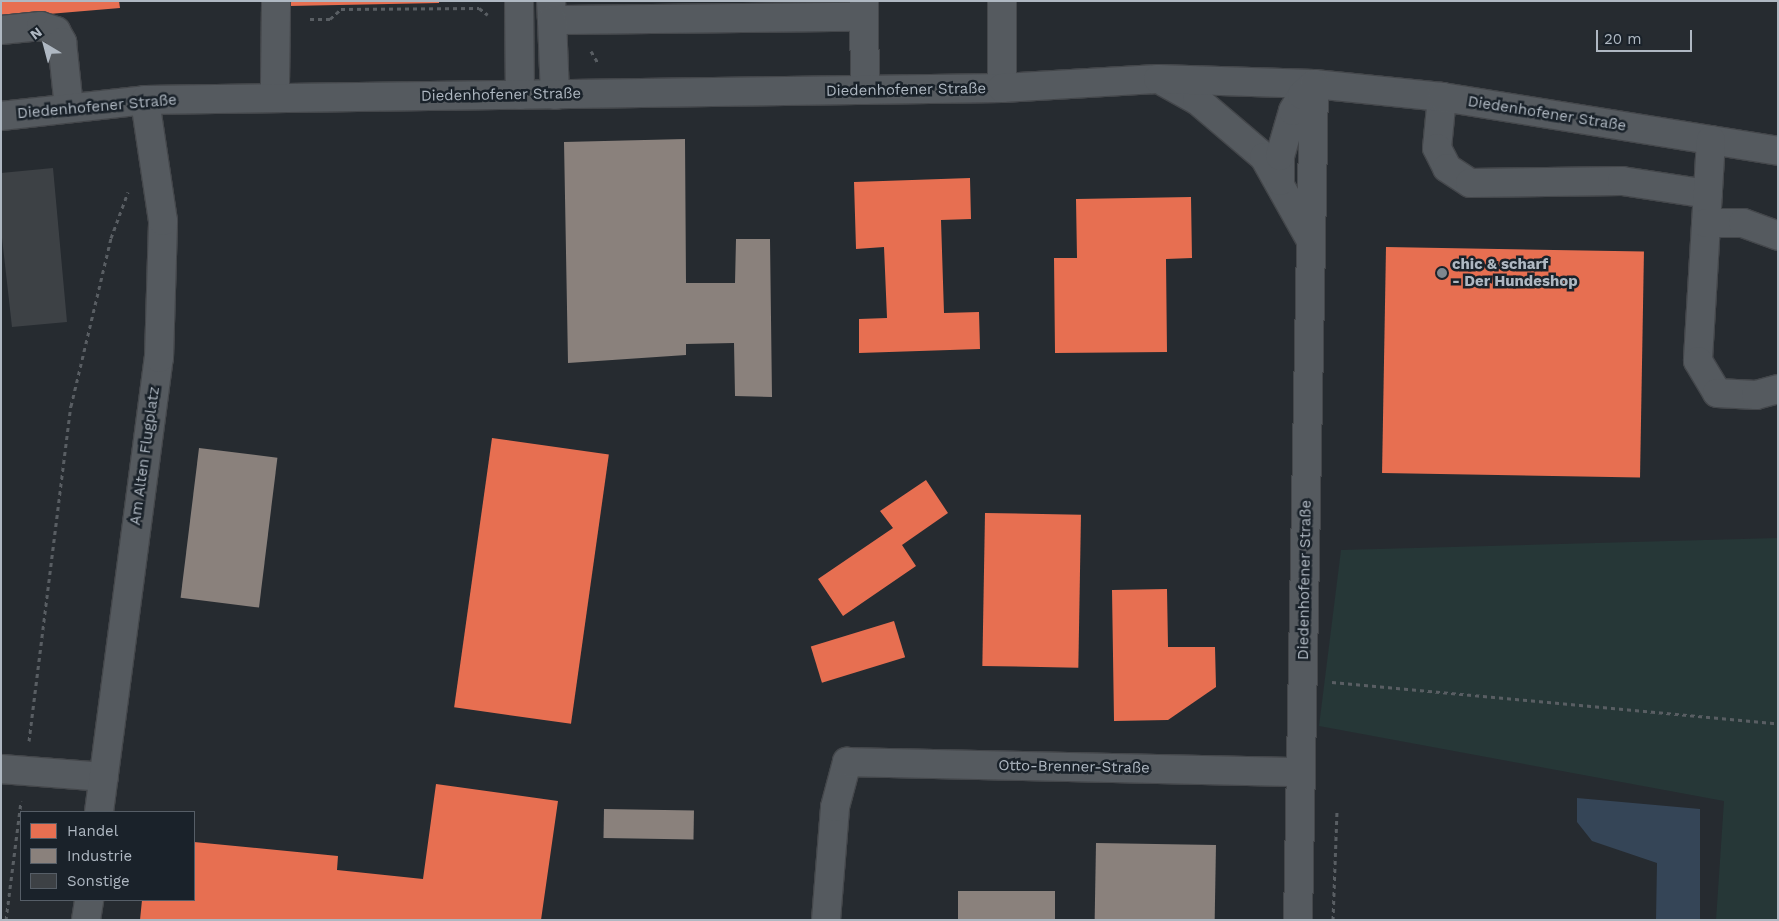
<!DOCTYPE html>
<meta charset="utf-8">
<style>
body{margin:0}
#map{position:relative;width:1779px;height:921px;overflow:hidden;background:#262b30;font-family:"Work Sans",sans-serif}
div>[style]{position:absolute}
.green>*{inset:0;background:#263737}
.water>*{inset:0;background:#354557}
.shops>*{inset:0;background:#e76f51;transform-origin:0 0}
.industry>*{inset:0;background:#8a817c;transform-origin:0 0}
.building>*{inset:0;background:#3d4145}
.path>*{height:3px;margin-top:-1.5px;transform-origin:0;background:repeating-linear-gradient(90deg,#595e63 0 4px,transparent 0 8px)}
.roads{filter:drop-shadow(1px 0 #44474b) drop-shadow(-1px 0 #44474b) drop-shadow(0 1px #44474b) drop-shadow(0 -1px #44474b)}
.minor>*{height:28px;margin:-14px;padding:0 14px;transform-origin:14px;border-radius:14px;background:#555a5f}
.dots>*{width:14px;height:14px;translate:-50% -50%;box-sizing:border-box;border:2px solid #1a222a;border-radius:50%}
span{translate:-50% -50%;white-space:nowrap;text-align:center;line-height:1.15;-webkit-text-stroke:5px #1a222a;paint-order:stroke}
.street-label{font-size:15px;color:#afb8c2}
.poi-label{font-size:15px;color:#afb8c2;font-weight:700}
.left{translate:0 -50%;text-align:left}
.frame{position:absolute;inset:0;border:2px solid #afb8c2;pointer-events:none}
.legend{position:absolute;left:20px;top:811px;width:175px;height:90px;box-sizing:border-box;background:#1a222a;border:1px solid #565e67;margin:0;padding:6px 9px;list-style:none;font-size:15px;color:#afb8c2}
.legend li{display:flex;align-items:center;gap:10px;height:25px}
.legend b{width:25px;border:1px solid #565e67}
.north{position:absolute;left:20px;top:20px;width:50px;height:50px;-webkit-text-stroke:4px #1a222a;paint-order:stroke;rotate:323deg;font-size:14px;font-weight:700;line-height:20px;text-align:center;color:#afb8c2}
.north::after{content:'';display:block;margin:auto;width:18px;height:22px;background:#afb8c2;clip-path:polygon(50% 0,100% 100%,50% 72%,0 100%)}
.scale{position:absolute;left:1596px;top:30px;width:96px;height:22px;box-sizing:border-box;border:2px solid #afb8c2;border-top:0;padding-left:6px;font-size:15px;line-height:18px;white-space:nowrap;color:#afb8c2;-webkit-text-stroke:4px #1a222a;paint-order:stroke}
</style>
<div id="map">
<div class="green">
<i style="clip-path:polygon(1778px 538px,1778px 920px,1716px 920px,1724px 801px,1319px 726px,1341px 550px)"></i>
</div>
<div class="water">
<i style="clip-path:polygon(1577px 798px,1700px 809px,1700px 920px,1656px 920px,1657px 863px,1592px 841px,1577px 822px)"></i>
</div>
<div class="shops">
<i style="clip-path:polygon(1px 1px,119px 1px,120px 8px,1px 18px)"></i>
<i style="clip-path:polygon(288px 1px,439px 1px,439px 3px,289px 6px)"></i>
<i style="clip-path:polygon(970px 178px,971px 219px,941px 220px,944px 313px,979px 312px,980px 349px,859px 353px,859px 319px,887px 318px,884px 247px,856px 249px,854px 182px)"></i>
<i style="clip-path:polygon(1191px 197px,1192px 258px,1166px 259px,1167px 352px,1055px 353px,1054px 258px,1077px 258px,1076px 199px)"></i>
<i style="left:1386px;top:247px;width:258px;height:226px;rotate:1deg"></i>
<i style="left:492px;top:438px;width:118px;height:272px;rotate:8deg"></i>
<i style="clip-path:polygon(926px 480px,948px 513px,902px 545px,916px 566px,843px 616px,818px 579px,893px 528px,880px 511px)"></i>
<i style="left:985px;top:513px;width:96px;height:153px;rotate:1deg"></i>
<i style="clip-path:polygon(1167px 589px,1168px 647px,1215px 647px,1216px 687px,1168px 720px,1114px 721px,1112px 590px)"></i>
<i style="left:894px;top:621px;width:38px;height:87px;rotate:73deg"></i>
<i style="clip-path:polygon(436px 784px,558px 801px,541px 920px,140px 920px,142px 900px,194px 900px,194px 842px,338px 856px,337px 870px,423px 879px)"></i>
</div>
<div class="industry">
<i style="clip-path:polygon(685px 139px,686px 283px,735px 283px,736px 239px,770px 239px,772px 397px,735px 396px,734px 343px,686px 344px,686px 355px,568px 363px,564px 142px)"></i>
<i style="left:199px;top:448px;width:79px;height:151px;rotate:7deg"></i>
<i style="left:604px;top:809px;width:90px;height:29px;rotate:1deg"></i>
<i style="left:1096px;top:843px;width:120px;height:77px;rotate:1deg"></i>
<i style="left:1055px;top:891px;width:29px;height:97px;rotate:90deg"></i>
</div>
<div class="building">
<i style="clip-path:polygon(53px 168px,67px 322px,12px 327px,1px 229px,1px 173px)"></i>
</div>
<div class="path">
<i style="left:310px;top:19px;width:20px"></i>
<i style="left:330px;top:19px;width:15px;rotate:-42deg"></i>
<i style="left:341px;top:9px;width:138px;rotate:-0.4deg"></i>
<i style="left:479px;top:8px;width:11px;rotate:38deg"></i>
<i style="left:591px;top:51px;width:14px;rotate:60deg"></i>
<i style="left:1332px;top:682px;width:448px;rotate:5.3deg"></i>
<i style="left:29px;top:741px;width:338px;rotate:-82.9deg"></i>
<i style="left:71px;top:406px;width:173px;rotate:-76.6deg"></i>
<i style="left:111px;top:238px;width:49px;rotate:-69.7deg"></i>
<i style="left:6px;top:920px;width:120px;rotate:-82.8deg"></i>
<i style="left:1333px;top:920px;width:111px;rotate:-87.9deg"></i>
</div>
<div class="roads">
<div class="minor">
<i style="left:519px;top:1px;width:94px;rotate:89.4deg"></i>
<i style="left:551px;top:1px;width:19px;rotate:87deg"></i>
<i style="left:552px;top:20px;width:312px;rotate:-0.6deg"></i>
<i style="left:864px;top:1px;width:89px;rotate:89.4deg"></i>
<i style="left:552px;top:20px;width:75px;rotate:87.7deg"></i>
<i style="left:1px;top:30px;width:40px;rotate:-5.7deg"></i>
<i style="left:41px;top:26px;width:16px;rotate:18deg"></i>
<i style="left:56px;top:31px;width:13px;rotate:61deg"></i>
<i style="left:62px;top:42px;width:66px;rotate:83.9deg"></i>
<i style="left:1164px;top:82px;width:38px;rotate:29deg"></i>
<i style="left:1197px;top:100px;width:88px;rotate:40.4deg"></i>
<i style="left:1264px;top:157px;width:94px;rotate:60.7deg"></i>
<i style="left:275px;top:86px;width:85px;rotate:-89.3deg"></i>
<i style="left:1002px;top:88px;width:87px;rotate:-90deg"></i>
<i style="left:1442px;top:97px;width:51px;rotate:95.6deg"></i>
<i style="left:1437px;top:148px;width:22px;rotate:63deg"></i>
<i style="left:1447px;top:168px;width:27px;rotate:33deg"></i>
<i style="left:1470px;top:183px;width:152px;rotate:-0.8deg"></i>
<i style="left:1622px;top:181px;width:87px;rotate:8.6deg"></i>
<i style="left:1px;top:116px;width:145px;rotate:-6.3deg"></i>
<i style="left:145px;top:100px;width:857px;rotate:-0.8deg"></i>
<i style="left:1002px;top:88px;width:156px;rotate:-3.3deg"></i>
<i style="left:1158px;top:79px;width:156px;rotate:1.8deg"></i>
<i style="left:1314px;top:84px;width:129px;rotate:5.8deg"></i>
<i style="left:1442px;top:97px;width:340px;rotate:9.1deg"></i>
<i style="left:1711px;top:140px;width:221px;rotate:93.4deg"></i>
<i style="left:1698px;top:361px;width:37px;rotate:59deg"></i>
<i style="left:1717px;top:393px;width:39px;rotate:3deg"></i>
<i style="left:1756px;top:395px;width:23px;rotate:-15deg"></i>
<i style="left:1280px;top:181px;width:25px;rotate:-90deg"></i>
<i style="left:1280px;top:156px;width:47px;rotate:-73.9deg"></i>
<i style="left:1293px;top:111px;width:18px;rotate:-61deg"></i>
<i style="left:1302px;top:95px;width:16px;rotate:-43deg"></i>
<i style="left:1706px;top:223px;width:37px"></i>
<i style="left:1743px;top:223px;width:37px;rotate:20deg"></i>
<i style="left:1px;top:769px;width:103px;rotate:4.4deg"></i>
<i style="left:99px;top:812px;width:458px;rotate:-82.5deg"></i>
<i style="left:159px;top:358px;width:137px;rotate:-88.3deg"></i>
<i style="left:163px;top:221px;width:122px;rotate:-98.5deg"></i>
<i style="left:86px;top:920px;width:20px;rotate:-81deg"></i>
<i style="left:826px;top:920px;width:113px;rotate:-85.4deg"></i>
<i style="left:835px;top:807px;width:47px;rotate:-75.1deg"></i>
<i style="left:847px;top:762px;width:453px;rotate:1.3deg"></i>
<i style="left:1298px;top:920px;width:836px;rotate:-88.9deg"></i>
</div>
</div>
<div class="dots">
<i style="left:1442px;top:273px;background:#7f878f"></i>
</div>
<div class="street-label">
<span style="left:906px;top:90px;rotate:-1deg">Diedenhofener Straße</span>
<span style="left:501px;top:95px;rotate:-1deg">Diedenhofener Straße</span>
<span style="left:97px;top:107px;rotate:-5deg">Diedenhofener Straße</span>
<span style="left:1547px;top:114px;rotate:9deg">Diedenhofener Straße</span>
<span style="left:145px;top:456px;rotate:-82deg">Am Alten Flugplatz</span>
<span style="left:1305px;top:580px;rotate:-89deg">Diedenhofener Straße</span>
<span style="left:1074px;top:767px;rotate:1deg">Otto-Brenner-Straße</span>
</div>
<div class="poi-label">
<span class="left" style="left:1452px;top:273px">chic &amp; scharf<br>- Der Hundeshop</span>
</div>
<div class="frame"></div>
<ul class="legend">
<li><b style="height:14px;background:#e76f51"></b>Handel</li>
<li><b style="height:14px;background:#8a817c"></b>Industrie</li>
<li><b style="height:14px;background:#3d4145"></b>Sonstige</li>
</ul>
<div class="north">N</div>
<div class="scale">20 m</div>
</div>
